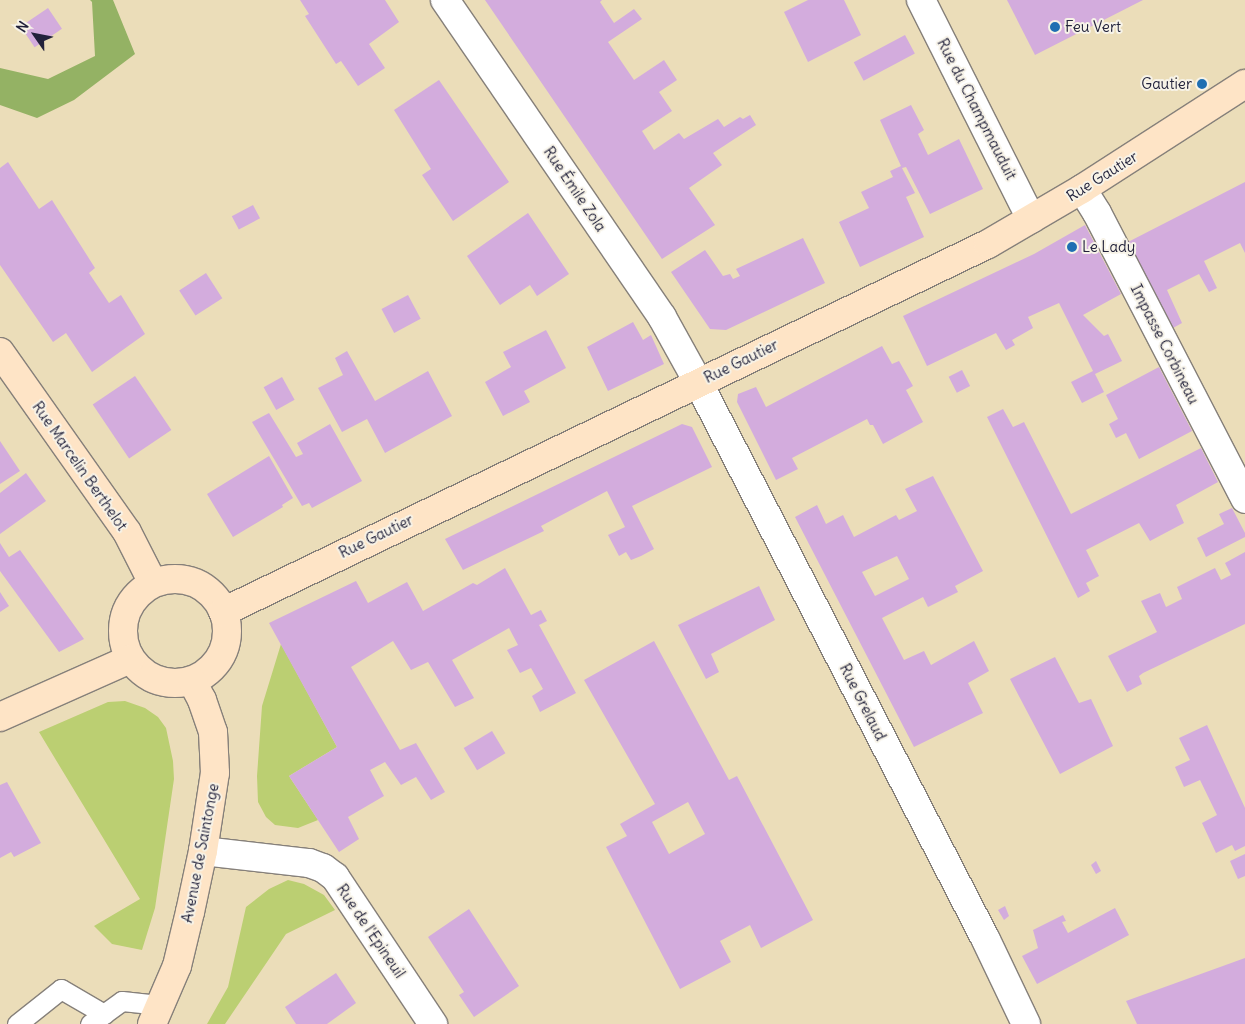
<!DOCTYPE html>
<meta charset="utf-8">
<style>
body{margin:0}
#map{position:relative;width:1245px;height:1024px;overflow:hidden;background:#ebddb9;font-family:Delius,sans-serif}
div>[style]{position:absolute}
.green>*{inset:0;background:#bbcf72}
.forest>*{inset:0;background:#94b264}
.building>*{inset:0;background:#d3acdd;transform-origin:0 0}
.roads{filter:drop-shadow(1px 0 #86807a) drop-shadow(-1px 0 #86807a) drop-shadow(0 1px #86807a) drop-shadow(0 -1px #86807a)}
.lane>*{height:19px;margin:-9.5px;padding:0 9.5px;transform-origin:9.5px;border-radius:9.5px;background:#fff}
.street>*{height:28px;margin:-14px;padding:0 14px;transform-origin:14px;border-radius:14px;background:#fff}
.secondary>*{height:28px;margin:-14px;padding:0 14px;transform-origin:14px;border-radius:14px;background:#fee4c6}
.secondary>.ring{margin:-14px;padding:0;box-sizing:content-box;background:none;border:28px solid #fee4c6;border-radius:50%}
.dots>*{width:14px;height:14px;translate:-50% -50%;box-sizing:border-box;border:2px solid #f7f3e8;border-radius:50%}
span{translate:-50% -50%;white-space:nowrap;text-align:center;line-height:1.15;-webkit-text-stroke:4px #f7f3e8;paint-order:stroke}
.poi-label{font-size:15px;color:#22223b}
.left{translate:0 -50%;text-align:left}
.right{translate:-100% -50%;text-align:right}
.street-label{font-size:15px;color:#22223b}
.north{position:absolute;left:10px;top:10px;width:50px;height:50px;-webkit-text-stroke:4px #f7f3e8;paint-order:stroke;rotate:303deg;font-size:14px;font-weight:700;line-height:20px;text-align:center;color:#22223b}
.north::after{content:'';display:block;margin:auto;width:18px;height:22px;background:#22223b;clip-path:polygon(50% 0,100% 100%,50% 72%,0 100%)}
</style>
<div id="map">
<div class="green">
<i style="clip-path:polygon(281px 644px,337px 747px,289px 776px,318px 820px,298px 828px,275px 825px,266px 817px,258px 802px,257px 776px,262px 706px)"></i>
<i style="clip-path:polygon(125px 701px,145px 708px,158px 717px,166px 728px,173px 761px,174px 779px,155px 908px,142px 950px,112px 944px,94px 926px,140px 899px,39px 732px,108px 702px)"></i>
<i style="clip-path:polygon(288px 880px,304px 884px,324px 895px,335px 910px,286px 934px,225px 1024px,207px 1024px,228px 987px,246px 907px,269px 889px)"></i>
</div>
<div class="forest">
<i style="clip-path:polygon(90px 0,113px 0,135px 54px,74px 100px,37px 118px,0 105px,0 68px,48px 79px,95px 56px,92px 2px)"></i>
</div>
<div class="building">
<i style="clip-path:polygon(300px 0,385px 0,399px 22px,369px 44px,385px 68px,358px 86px,341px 61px,336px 64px,305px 16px,309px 14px)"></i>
<i style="clip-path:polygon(485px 0,602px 0,600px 2px,614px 23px,634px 9px,642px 19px,608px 42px,634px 80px,664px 60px,677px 80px,659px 92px,672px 111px,642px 131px,654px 150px,679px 133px,684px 139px,718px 119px,724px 127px,740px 117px,743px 119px,750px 115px,756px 125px,713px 153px,722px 165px,689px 188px,715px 225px,662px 259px)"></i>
<i style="clip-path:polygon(808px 0,844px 0,861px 35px,808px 62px,784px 12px)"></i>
<i style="clip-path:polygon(1007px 0,1143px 0,1035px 55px)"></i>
<i style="left:48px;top:8px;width:25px;height:33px;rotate:56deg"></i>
<i style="left:905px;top:35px;width:21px;height:58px;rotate:62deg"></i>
<i style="clip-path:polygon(439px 80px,509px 182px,453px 221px,422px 175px,431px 169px,394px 110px)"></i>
<i style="clip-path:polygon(911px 105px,924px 130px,918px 134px,928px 155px,959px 139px,983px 189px,930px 214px,906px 167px,902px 168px,915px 193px,906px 197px,924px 237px,860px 267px,839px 222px,869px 208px,861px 192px,893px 177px,890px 171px,901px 166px,880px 120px)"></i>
<i style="clip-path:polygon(8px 162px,39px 209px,52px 200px,95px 268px,89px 273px,109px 303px,121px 295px,145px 334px,92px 372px,66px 333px,53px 342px,0 265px,0 168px)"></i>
<i style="clip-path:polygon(1245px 182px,1245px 253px,1240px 243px,1204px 261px,1217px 288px,1209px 292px,1199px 274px,1167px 290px,1182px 323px,1173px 328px,1128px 242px)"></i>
<i style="left:253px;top:205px;width:15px;height:24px;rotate:62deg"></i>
<i style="clip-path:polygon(528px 213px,569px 274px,537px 296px,530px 285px,500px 305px,467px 256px)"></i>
<i style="clip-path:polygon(1085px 225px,1121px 294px,1083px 315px,1104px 336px,1108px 334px,1122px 361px,1095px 374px,1104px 392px,1082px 403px,1071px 382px,1093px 371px,1059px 303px,1028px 317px,1033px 328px,1012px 340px,1015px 345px,1006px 350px,996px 333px,927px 366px,903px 316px,1034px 254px)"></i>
<i style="clip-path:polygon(803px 238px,825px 283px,726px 330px,710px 329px,671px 272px,705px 250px,723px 276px,730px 274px,733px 279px,740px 276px,736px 269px)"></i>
<i style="left:206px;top:273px;width:30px;height:32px;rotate:57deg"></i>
<i style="left:408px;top:295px;width:27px;height:30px;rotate:62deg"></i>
<i style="clip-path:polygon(633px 322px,643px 340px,651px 335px,664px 364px,608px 391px,587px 347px)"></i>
<i style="clip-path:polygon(546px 330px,566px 368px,524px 391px,530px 402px,503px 416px,485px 382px,511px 367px,503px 352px)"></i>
<i style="clip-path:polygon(882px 346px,892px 364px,899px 361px,913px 386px,906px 390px,923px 422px,883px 444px,873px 425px,870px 425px,867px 419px,792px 458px,798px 469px,776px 480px,737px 402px,738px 394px,756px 387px,766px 407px)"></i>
<i style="clip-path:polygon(347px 351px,375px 401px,428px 371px,452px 416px,385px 453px,367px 419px,342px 432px,318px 388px,343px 375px,335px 358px)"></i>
<i style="clip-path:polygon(1159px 367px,1192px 431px,1139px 459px,1126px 433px,1116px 438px,1109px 424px,1118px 419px,1106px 395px)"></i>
<i style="left:962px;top:370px;width:18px;height:15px;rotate:63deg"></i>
<i style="left:135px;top:376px;width:65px;height:51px;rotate:56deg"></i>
<i style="left:282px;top:377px;width:26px;height:21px;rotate:61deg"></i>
<i style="clip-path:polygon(1003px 409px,1013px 427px,1024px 422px,1071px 514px,1201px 448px,1218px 482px,1176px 505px,1184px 523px,1150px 541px,1139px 523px,1086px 550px,1099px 576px,1086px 583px,1090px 591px,1078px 598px,987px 417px)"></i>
<i style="clip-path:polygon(269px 413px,296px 457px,303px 454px,297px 443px,330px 424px,362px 481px,312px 508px,309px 503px,302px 506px,252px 422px)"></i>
<i style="clip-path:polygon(682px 424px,692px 427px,712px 467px,632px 506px,654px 549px,641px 556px,631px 560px,626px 552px,619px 556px,608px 535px,625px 527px,607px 491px,541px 526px,544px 531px,463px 570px,445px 539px)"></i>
<i style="clip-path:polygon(0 441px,20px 471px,0 484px)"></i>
<i style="clip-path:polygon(269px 456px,293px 498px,282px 505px,283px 507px,233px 537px,207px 494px)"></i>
<i style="clip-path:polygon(26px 473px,46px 501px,0 534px,0 493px)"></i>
<i style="clip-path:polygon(evenodd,933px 476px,983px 571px,955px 586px,958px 592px,928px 607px,923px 597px,882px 618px,904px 660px,924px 651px,931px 665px,974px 641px,989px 671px,968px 683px,983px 713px,914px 747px,795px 517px,817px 505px,826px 524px,843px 515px,854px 537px,896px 515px,899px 520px,917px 511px,905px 489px,933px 476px,897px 556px,909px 579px,875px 596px,862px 572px,897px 556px)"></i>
<i style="clip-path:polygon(1232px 508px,1245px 533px,1245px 537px,1206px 557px,1197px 538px,1224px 524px,1219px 514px)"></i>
<i style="clip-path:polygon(0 543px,9px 557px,20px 550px,84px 639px,59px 652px,0 571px)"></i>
<i style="clip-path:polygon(1245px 552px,1245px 624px,1143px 673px,1139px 676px,1142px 684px,1127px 692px,1108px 656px,1157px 632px,1141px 601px,1160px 593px,1166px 607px,1182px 599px,1177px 587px,1215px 568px,1221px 580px,1231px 575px,1225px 563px)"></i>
<i style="clip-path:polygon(505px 568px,531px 615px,541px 610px,547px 621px,539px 625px,576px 693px,540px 712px,532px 696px,543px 689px,531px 668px,520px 673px,507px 650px,518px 645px,509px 628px,452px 660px,474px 698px,455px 707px,428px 662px,411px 670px,393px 641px,351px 667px,400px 750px,416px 743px,445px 792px,431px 800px,416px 777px,401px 785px,385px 762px,370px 770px,384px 796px,348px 817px,359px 839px,339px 852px,289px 776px,337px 747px,269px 623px,356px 581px,368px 603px,407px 582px,423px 611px,473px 583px,477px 585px)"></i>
<i style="clip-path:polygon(759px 586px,775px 620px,711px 654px,719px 672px,706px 679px,678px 625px)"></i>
<i style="clip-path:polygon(0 592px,9px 606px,0 612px)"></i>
<i style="clip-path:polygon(evenodd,654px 641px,729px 780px,737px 776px,813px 920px,761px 948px,750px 925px,720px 941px,731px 962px,680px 989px,606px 847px,627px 836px,620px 824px,655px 804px,584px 680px,654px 641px,688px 802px,705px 834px,669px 854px,652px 822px,688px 802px)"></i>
<i style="clip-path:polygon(1055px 657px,1079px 703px,1091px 699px,1113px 746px,1060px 774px,1010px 679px)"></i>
<i style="clip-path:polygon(1207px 725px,1245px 808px,1245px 846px,1235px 851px,1232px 845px,1216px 853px,1202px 823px,1217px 815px,1200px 780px,1184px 787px,1175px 767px,1190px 760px,1179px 738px)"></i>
<i style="left:492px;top:731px;width:26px;height:33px;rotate:59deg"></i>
<i style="clip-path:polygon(7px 782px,41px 843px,14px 857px,11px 852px,0 858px,0 785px)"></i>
<i style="clip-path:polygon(1245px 854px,1245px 876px,1238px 879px,1230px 861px)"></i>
<i style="clip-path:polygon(1096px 861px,1101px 871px,1096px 874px,1091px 865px)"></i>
<i style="clip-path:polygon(1005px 906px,1009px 916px,1004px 920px,998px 910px)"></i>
<i style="clip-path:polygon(1115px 908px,1129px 935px,1037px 984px,1022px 956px,1038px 948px,1033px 930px,1063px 915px,1066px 921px,1062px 922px,1068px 933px)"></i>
<i style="clip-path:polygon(469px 909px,519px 986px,474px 1017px,459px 995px,464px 992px,428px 937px)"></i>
<i style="clip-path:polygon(1245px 958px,1245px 1024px,1137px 1024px,1126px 1001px)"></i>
<i style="clip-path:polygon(336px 973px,356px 1003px,327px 1024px,296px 1024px,285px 1007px)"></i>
</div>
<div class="roads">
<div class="lane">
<i style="left:17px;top:1024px;width:56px;rotate:-38.5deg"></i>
<i style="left:61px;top:989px;width:50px;rotate:30.2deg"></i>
<i style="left:90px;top:1024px;width:39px;rotate:-36deg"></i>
<i style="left:122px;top:1001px;width:39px;rotate:6deg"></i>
</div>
<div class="street">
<i style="left:445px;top:0;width:384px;rotate:55.6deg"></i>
<i style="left:662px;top:317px;width:74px;rotate:61deg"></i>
<i style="left:698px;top:382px;width:628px;rotate:62.7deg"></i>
<i style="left:986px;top:940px;width:93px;rotate:64.5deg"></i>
<i style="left:921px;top:0;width:245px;rotate:63.3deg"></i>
<i style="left:1082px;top:189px;width:28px;rotate:58deg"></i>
<i style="left:1097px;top:213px;width:322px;rotate:62.6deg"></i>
<i style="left:203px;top:851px;width:107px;rotate:6.5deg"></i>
<i style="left:309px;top:863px;width:15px;rotate:20deg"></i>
<i style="left:323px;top:868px;width:15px;rotate:37deg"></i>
<i style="left:335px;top:877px;width:177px;rotate:56.3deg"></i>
</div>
<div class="secondary">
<i style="left:0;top:352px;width:220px;rotate:54.8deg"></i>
<i style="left:127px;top:532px;width:57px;rotate:63deg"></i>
<i class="ring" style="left:123px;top:579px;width:76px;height:76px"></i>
<i style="left:223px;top:612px;width:849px;rotate:-25.69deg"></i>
<i style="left:988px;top:244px;width:109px;rotate:-30.3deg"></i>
<i style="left:1082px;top:189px;width:194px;rotate:-32.8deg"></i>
<i style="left:0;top:717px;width:142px;rotate:-24deg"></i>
<i style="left:152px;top:1024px;width:63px;rotate:-66.7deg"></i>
<i style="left:177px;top:966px;width:56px;rotate:-76.5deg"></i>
<i style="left:190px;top:912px;width:62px;rotate:-78deg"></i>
<i style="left:203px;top:851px;width:79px;rotate:-81.3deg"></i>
<i style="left:215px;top:773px;width:41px;rotate:-92.8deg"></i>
<i style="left:213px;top:732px;width:34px;rotate:-109deg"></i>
<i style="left:202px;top:700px;width:21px;rotate:-118deg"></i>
</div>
</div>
<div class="dots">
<i style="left:1055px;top:27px;background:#1f6fb2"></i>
<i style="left:1202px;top:84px;background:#1f6fb2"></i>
<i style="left:1072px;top:247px;background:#1f6fb2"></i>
</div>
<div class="poi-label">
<span class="left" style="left:1065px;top:27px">Feu Vert</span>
<span class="right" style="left:1192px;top:84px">Gautier</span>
<span class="left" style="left:1082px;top:247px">Le Lady</span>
</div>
<div class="street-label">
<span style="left:977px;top:109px;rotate:63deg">Rue du Champmauduit</span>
<span style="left:1102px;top:176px;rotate:-32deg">Rue Gautier</span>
<span style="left:575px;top:189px;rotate:56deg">Rue Émile Zola</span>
<span style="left:1165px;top:344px;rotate:63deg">Impasse Corbineau</span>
<span style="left:741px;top:361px;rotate:-26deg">Rue Gautier</span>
<span style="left:80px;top:466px;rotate:55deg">Rue Marcelin Berthelot</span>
<span style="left:376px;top:536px;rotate:-26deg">Rue Gautier</span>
<span style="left:863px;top:702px;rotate:63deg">Rue Grelaud</span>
<span style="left:200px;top:853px;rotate:-79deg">Avenue de Saintonge</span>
<span style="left:371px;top:931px;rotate:56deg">Rue de l'Epineuil</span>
</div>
<div class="north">N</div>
</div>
